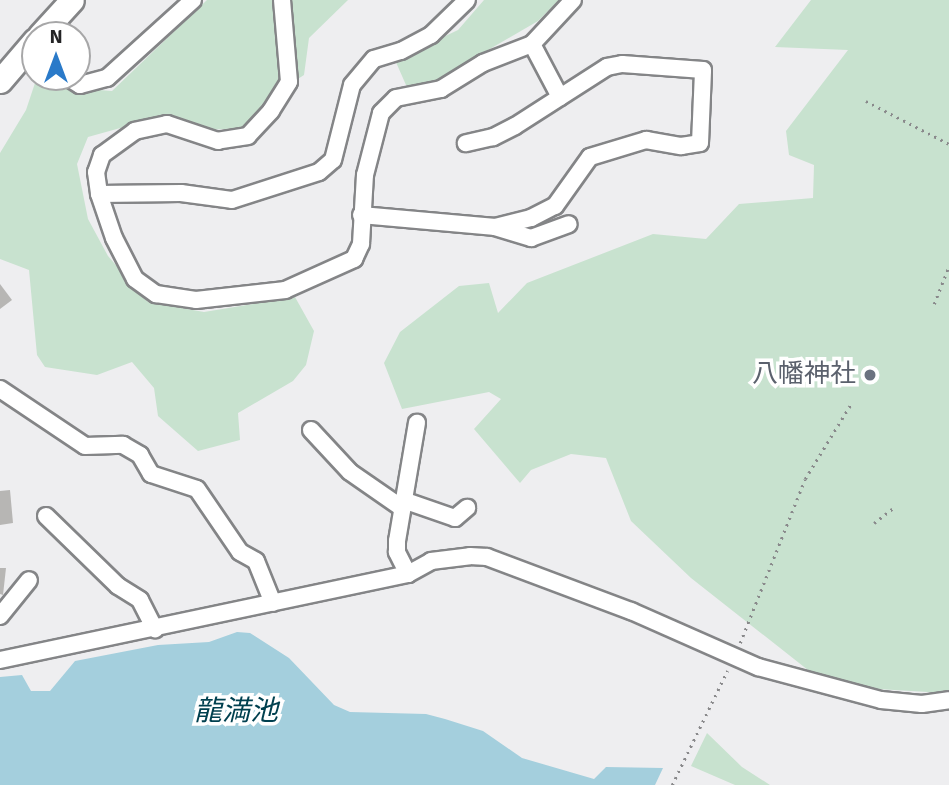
<!DOCTYPE html>
<meta charset="utf-8">
<style>
body{margin:0}
#map{position:relative;width:949px;height:785px;overflow:hidden;background:#eeeef0;font-family:Signika,"Noto Sans JP",sans-serif}
div>[style]{position:absolute}
.green>*{inset:0;background:#c8e2cf}
.water>*{inset:0;background:#a4cfdd}
.building>*{inset:0;background:#b7b6b4}
.path>*{height:2.5px;margin-top:-1.25px;transform-origin:0;background:repeating-linear-gradient(90deg,#89898b 0 2px,transparent 0 7px)}
.roads{filter:drop-shadow(2px 0 #848587) drop-shadow(-2px 0 #848587) drop-shadow(0 2px #848587) drop-shadow(0 -2px #848587)}
.minor>*{height:16px;margin:-8px;padding:0 8px;transform-origin:8px;border-radius:8px;background:#fff}
.secondary>*{height:23px;margin:-11.5px;padding:0 11.5px;transform-origin:11.5px;border-radius:11.5px;background:#fff}
.dots>*{width:19px;height:19px;translate:-50% -50%;box-sizing:border-box;border:4px solid #fff;border-radius:50%}
span{translate:-50% -50%;white-space:nowrap;text-align:center;line-height:1.15;-webkit-text-stroke:7px #fff;paint-order:stroke}
.worship-label{font-size:26px;color:#5b616d}
.right{translate:-100% -50%;text-align:right}
.water-label{font-size:28px;color:#00404f;font-style:italic}
.north{position:absolute;left:21px;top:21px;width:70px;height:70px;box-sizing:border-box;background:#fff;border:2px solid #a7a7a8;border-radius:50%;rotate:0deg;font-size:19px;font-weight:700;line-height:28px;text-align:center;color:#242425}
.north::after{content:'';display:block;margin:auto;width:24px;height:32px;background:#2a7ac9;clip-path:polygon(50% 0,100% 100%,50% 72%,0 100%)}
</style>
<div id="map">
<div class="green">
<i style="clip-path:polygon(207px 0,348px 0,309px 38px,304px 75px,276px 93px,243px 128px,206px 130px,167px 115px,88px 137px,77px 164px,88px 219px,108px 256px,148px 302px,204px 312px,295px 297px,314px 331px,306px 365px,293px 381px,238px 413px,240px 440px,198px 451px,158px 416px,154px 388px,132px 362px,97px 375px,45px 367px,37px 355px,29px 270px,0 259px,0 153px,26px 110px,37px 77px,50px 77px,61px 87px,112px 91px)"></i>
<i style="clip-path:polygon(484px 0,559px 0,538px 21px,428px 85px,406px 85px,395px 60px,458px 30px)"></i>
<i style="clip-path:polygon(811px 0,949px 0,949px 692px,944px 693px,878px 689px,813px 674px,691px 578px,631px 521px,606px 458px,571px 454px,531px 470px,520px 483px,474px 429px,501px 399px,489px 392px,402px 409px,384px 363px,400px 332px,459px 286px,489px 283px,498px 313px,527px 283px,653px 234px,706px 239px,739px 204px,813px 198px,814px 165px,789px 155px,786px 131px,848px 50px,775px 47px)"></i>
<i style="clip-path:polygon(707px 733px,742px 767px,770px 785px,735px 785px,691px 766px)"></i>
</div>
<div class="water">
<i style="clip-path:polygon(237px 632px,250px 633px,289px 658px,334px 705px,350px 712px,426px 714px,445px 719px,483px 731px,522px 758px,594px 779px,606px 767px,663px 768px,655px 785px,0 785px,0 677px,22px 675px,31px 691px,50px 691px,75px 661px,158px 645px,209px 642px)"></i>
</div>
<div class="building">
<i style="clip-path:polygon(0 284px,12px 300px,0 309px)"></i>
<i style="clip-path:polygon(10px 490px,13px 523px,0 525px,0 491px)"></i>
<i style="clip-path:polygon(0 568px,6px 568px,3px 595px,0 594px)"></i>
</div>
<div class="path">
<i style="left:866px;top:101px;width:93px;rotate:27.4deg"></i>
<i style="left:934px;top:304px;width:41px;rotate:-68.5deg"></i>
<i style="left:874px;top:523px;width:23px;rotate:-38deg"></i>
<i style="left:740px;top:643px;width:176px;rotate:-68.4deg"></i>
<i style="left:805px;top:479px;width:88px;rotate:-58.5deg"></i>
<i style="left:672px;top:785px;width:127px;rotate:-64.2deg"></i>
</div>
<div class="roads">
<div class="minor">
<i style="left:282px;top:0;width:82px;rotate:85.1deg"></i>
<i style="left:289px;top:82px;width:34px;rotate:122deg"></i>
<i style="left:271px;top:111px;width:34px;rotate:133deg"></i>
<i style="left:248px;top:136px;width:30px;rotate:171deg"></i>
<i style="left:218px;top:141px;width:54px;rotate:-161.6deg"></i>
<i style="left:167px;top:124px;width:33px;rotate:168deg"></i>
<i style="left:135px;top:131px;width:41px;rotate:144deg"></i>
<i style="left:102px;top:155px;width:18px;rotate:109deg"></i>
<i style="left:96px;top:172px;width:22px;rotate:82deg"></i>
<i style="left:99px;top:194px;width:46px;rotate:71.2deg"></i>
<i style="left:114px;top:238px;width:46px;rotate:62.9deg"></i>
<i style="left:135px;top:279px;width:26px;rotate:36deg"></i>
<i style="left:156px;top:294px;width:40px;rotate:8.5deg"></i>
<i style="left:196px;top:300px;width:90px;rotate:-6.4deg"></i>
<i style="left:285px;top:290px;width:76px;rotate:-24.2deg"></i>
<i style="left:354px;top:259px;width:17px;rotate:-65deg"></i>
<i style="left:361px;top:244px;width:69px;rotate:-86.7deg"></i>
<i style="left:365px;top:175px;width:64px;rotate:-75.5deg"></i>
<i style="left:381px;top:113px;width:21px;rotate:-45deg"></i>
<i style="left:396px;top:98px;width:46px;rotate:-11.3deg"></i>
<i style="left:441px;top:89px;width:49px;rotate:-31.8deg"></i>
<i style="left:483px;top:63px;width:53px;rotate:-21.2deg"></i>
<i style="left:532px;top:44px;width:60px;rotate:-47deg"></i>
<i style="left:532px;top:44px;width:60px;rotate:62.2deg"></i>
<i style="left:67px;top:77px;width:15px;rotate:32deg"></i>
<i style="left:80px;top:85px;width:28px;rotate:-15deg"></i>
<i style="left:107px;top:78px;width:116px;rotate:-42.2deg"></i>
<i style="left:99px;top:194px;width:82px;rotate:-0.7deg"></i>
<i style="left:181px;top:193px;width:51px;rotate:7.8deg"></i>
<i style="left:232px;top:200px;width:91px;rotate:-17.8deg"></i>
<i style="left:319px;top:172px;width:18px;rotate:-41deg"></i>
<i style="left:333px;top:160px;width:77px;rotate:-75.8deg"></i>
<i style="left:352px;top:85px;width:34px;rotate:-50deg"></i>
<i style="left:374px;top:59px;width:28px;rotate:-17deg"></i>
<i style="left:401px;top:51px;width:34px;rotate:-28deg"></i>
<i style="left:431px;top:35px;width:50px;rotate:-44.2deg"></i>
<i style="left:361px;top:215px;width:135px;rotate:5.1deg"></i>
<i style="left:495px;top:227px;width:37px;rotate:-14deg"></i>
<i style="left:531px;top:218px;width:27px;rotate:-27deg"></i>
<i style="left:555px;top:206px;width:60px;rotate:-54.5deg"></i>
<i style="left:590px;top:157px;width:59px;rotate:-16.9deg"></i>
<i style="left:646px;top:140px;width:36px;rotate:10deg"></i>
<i style="left:681px;top:146px;width:19px;rotate:-9deg"></i>
<i style="left:700px;top:143px;width:73px;rotate:-87.6deg"></i>
<i style="left:703px;top:70px;width:81px;rotate:-175.8deg"></i>
<i style="left:622px;top:64px;width:15px;rotate:169deg"></i>
<i style="left:607px;top:67px;width:109px;rotate:147.3deg"></i>
<i style="left:515px;top:126px;width:25px;rotate:153deg"></i>
<i style="left:493px;top:137px;width:28px;rotate:167deg"></i>
<i style="left:495px;top:227px;width:38px;rotate:17deg"></i>
<i style="left:531px;top:238px;width:40px;rotate:-20.2deg"></i>
<i style="left:0;top:389px;width:102px;rotate:33.8deg"></i>
<i style="left:85px;top:446px;width:38px;rotate:-2deg"></i>
<i style="left:123px;top:445px;width:20px;rotate:30deg"></i>
<i style="left:140px;top:455px;width:22px;rotate:60deg"></i>
<i style="left:151px;top:474px;width:48px;rotate:18.1deg"></i>
<i style="left:197px;top:489px;width:76px;rotate:55.7deg"></i>
<i style="left:240px;top:552px;width:18px;rotate:29deg"></i>
<i style="left:256px;top:561px;width:45px;rotate:68deg"></i>
<i style="left:311px;top:430px;width:57px;rotate:47.1deg"></i>
<i style="left:350px;top:472px;width:63px;rotate:34.7deg"></i>
<i style="left:403px;top:500px;width:55px;rotate:19.1deg"></i>
<i style="left:455px;top:518px;width:16px;rotate:-40deg"></i>
<i style="left:46px;top:516px;width:100px;rotate:44.2deg"></i>
<i style="left:118px;top:586px;width:26px;rotate:32deg"></i>
<i style="left:140px;top:600px;width:33px;rotate:63deg"></i>
<i style="left:408px;top:574px;width:25px;rotate:-117deg"></i>
<i style="left:397px;top:552px;width:11px;rotate:-90deg"></i>
<i style="left:397px;top:541px;width:120px;rotate:-80.4deg"></i>
<i style="left:0;top:616px;width:46px;rotate:-51.1deg"></i>
<i style="left:0;top:660px;width:417px;rotate:-11.9deg"></i>
<i style="left:408px;top:574px;width:26px;rotate:-29deg"></i>
<i style="left:431px;top:561px;width:39px;rotate:-7deg"></i>
<i style="left:470px;top:556px;width:17px;rotate:3deg"></i>
<i style="left:487px;top:557px;width:154px;rotate:20.6deg"></i>
<i style="left:631px;top:611px;width:139px;rotate:23.8deg"></i>
<i style="left:758px;top:667px;width:127px;rotate:15deg"></i>
<i style="left:881px;top:700px;width:41px;rotate:5.6deg"></i>
<i style="left:922px;top:704px;width:27px;rotate:-8deg"></i>
</div>
<div class="secondary">
<i style="left:40px;top:35px;width:47px;rotate:-47.6deg"></i>
<i style="left:0;top:81px;width:54px;rotate:-49.5deg"></i>
</div>
</div>
<div class="dots">
<i style="left:870px;top:375px;background:#6b7280"></i>
</div>
<div class="worship-label">
<span class="right" style="left:856px;top:375px">八幡神社</span>
</div>
<div class="water-label">
<span style="left:236px;top:711px">龍満池</span>
</div>
<div class="north">N</div>
</div>
